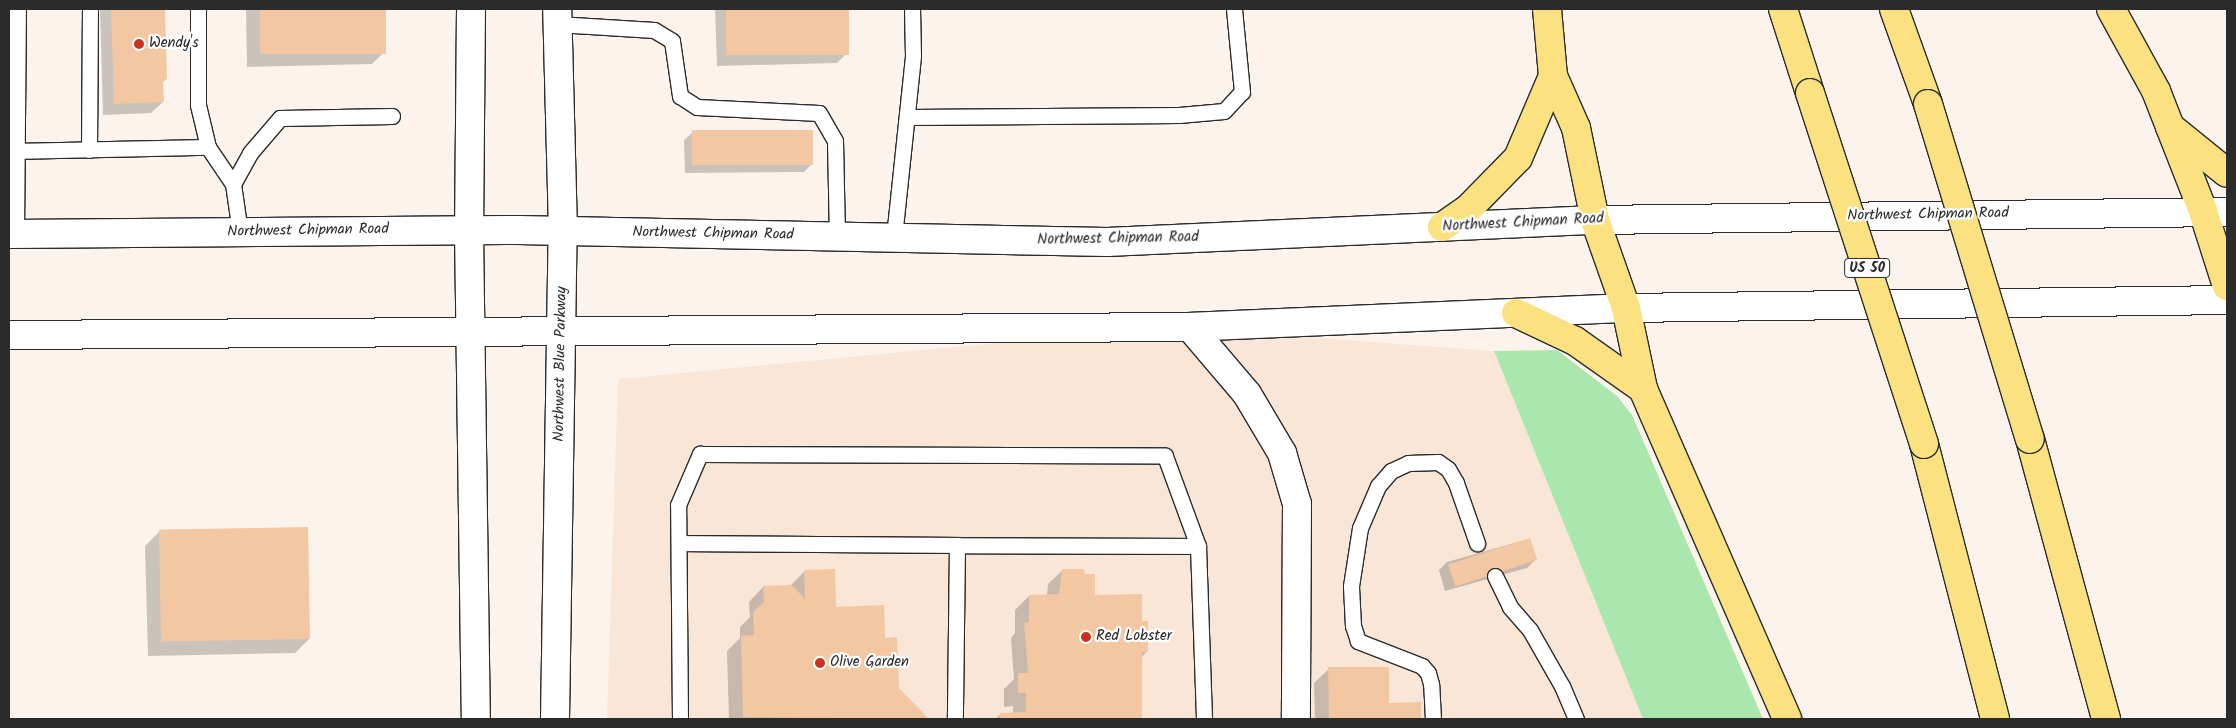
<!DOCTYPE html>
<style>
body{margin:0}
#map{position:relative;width:2236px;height:728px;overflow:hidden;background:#fcf4ec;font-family:Kalam,sans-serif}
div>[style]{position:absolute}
.built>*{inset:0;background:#f9e6d6}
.green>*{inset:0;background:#aae7ae}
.shadow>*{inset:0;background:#0003}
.building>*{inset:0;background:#f2c7a1;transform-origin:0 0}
.roads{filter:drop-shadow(1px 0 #2b2b2b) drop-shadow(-1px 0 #2b2b2b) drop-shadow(0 1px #2b2b2b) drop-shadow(0 -1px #2b2b2b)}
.service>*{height:15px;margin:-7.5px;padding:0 7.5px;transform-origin:7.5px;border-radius:7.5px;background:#fff}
.minor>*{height:28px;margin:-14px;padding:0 14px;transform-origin:14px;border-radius:14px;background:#fff}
.tertiary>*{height:28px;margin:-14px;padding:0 14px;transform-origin:14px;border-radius:14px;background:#fff}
.secondary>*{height:28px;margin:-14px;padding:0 14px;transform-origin:14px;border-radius:14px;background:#fff}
.motorway>*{height:28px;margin:-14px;padding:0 14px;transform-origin:14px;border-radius:14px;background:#fbe180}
.bridges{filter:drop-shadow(1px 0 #2b2b2b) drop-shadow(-1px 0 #2b2b2b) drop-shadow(0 1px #2b2b2b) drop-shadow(0 -1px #2b2b2b)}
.motorway-bridge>*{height:28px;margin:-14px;padding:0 14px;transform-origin:14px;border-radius:14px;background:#fbe180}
.dots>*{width:14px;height:14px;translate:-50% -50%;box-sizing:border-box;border:2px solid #fff;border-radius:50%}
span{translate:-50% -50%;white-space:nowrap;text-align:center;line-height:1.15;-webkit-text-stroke:4.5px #fff;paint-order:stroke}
.shield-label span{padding:1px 4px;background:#fff;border:1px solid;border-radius:4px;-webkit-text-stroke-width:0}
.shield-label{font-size:14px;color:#2b2b2b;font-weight:700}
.poi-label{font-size:15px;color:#2b2b2b}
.left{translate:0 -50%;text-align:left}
.street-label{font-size:15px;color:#2b2b2b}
.frame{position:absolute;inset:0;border:10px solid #2b2b2b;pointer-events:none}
</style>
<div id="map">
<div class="built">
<i style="clip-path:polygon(1166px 327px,1494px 351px,1643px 719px,607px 719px,618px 379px)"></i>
</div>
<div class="green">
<i style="clip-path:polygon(1557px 350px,1617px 396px,1632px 415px,1763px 719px,1643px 719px,1494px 351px)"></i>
</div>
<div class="shadow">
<i style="clip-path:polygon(100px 9px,164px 9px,166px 79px,162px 83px,163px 102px,151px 113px,103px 115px)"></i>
<i style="clip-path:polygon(246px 9px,385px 9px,386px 50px,372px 64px,247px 67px)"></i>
<i style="clip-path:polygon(715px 9px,848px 9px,849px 51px,837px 63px,717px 66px)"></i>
<i style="clip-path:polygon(693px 132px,812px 164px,804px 172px,685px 173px,684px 140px)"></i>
<i style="clip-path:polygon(160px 531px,309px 639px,295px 653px,148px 656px,145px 546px)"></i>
<i style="clip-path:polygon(1529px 539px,1535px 560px,1527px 568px,1445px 591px,1439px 570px,1447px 562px)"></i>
<i style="clip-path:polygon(1063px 570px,1094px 596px,1141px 623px,1147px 651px,1141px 658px,1141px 719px,995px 719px,1001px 714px,1013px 714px,1013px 706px,1004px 707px,1004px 689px,1014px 679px,1011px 638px,1015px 633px,1015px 610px,1029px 596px,1047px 596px,1048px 584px)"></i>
<i style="clip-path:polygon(805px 571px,835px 608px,884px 639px,897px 688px,927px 719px,729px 719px,727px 651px,740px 638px,740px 627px,750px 617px,749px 602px,763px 587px,790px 586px)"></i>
<i style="clip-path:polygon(1329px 669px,1388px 704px,1420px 703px,1420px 719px,1315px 719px,1314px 683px)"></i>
</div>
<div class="building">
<i style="clip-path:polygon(111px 9px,165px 9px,167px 79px,163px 80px,164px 102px,114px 104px)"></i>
<i style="left:260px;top:9px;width:126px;height:45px"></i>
<i style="left:726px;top:9px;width:123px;height:46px"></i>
<i style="left:813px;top:130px;width:35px;height:121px;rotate:90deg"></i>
<i style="left:308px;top:527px;width:112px;height:149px;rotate:89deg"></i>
<i style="left:1530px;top:538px;width:23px;height:86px;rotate:72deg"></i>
<i style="clip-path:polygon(835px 569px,836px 607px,884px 605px,885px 638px,897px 637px,899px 688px,929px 719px,743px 717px,741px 636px,754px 635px,753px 612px,764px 602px,763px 586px,792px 585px,805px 599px,804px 570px)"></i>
<i style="clip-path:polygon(1062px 569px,1084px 569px,1085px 574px,1095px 574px,1095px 595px,1142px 594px,1142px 621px,1148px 621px,1148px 652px,1142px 652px,1142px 719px,1000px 719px,1000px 713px,1026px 712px,1026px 693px,1018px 693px,1018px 673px,1028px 673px,1024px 623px,1029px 622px,1029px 595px,1059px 594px)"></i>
<i style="clip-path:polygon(1328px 667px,1389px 667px,1389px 703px,1421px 702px,1421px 719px,1329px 719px)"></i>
</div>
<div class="roads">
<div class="service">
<i style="left:198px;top:9px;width:96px;rotate:90deg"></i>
<i style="left:198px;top:105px;width:43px;rotate:76.6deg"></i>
<i style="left:208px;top:147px;width:45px;rotate:56deg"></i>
<i style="left:233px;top:184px;width:49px;rotate:81.7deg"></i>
<i style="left:557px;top:24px;width:97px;rotate:3.5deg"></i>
<i style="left:654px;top:30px;width:21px;rotate:31deg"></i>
<i style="left:672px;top:41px;width:56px;rotate:81.7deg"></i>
<i style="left:680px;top:96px;width:20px;rotate:33deg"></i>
<i style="left:697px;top:107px;width:122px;rotate:2.8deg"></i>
<i style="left:819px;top:113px;width:32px;rotate:60deg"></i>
<i style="left:835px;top:141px;width:96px;rotate:88.8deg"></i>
<i style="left:908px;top:117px;width:271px;rotate:-0.4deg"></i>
<i style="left:1179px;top:115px;width:45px;rotate:-5.1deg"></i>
<i style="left:1224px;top:111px;width:26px;rotate:-47deg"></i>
<i style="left:1242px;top:92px;width:83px;rotate:-95.5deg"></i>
<i style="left:89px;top:150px;width:141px;rotate:-89.6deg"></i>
<i style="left:11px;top:151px;width:197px;rotate:-1.2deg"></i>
<i style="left:233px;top:184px;width:35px;rotate:-61deg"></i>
<i style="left:250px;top:153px;width:46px;rotate:-49.4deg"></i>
<i style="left:280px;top:118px;width:112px;rotate:-1deg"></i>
<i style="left:894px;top:237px;width:182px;rotate:-84deg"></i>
<i style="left:913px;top:56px;width:47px;rotate:-91.2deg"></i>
<i style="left:679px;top:543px;width:278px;rotate:0.4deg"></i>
<i style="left:1198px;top:546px;width:173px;rotate:88deg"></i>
<i style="left:1495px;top:576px;width:34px;rotate:64deg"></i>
<i style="left:1510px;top:607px;width:30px;rotate:49deg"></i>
<i style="left:1530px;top:630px;width:64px;rotate:60.3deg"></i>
<i style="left:1562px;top:686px;width:36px;rotate:67deg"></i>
<i style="left:680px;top:719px;width:214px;rotate:-90.5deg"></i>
<i style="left:678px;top:505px;width:56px;rotate:-66.7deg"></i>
<i style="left:700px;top:454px;width:465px;rotate:0.2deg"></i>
<i style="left:1165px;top:456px;width:96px;rotate:69.9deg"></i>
<i style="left:1198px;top:546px;width:241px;rotate:-179.8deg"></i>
<i style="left:957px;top:545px;width:174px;rotate:90.7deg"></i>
<i style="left:1433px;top:719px;width:35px;rotate:-93deg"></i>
<i style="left:1431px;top:684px;width:11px;rotate:-105deg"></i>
<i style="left:1428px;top:673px;width:9px;rotate:-131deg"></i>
<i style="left:1422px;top:666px;width:69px;rotate:-158.7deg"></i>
<i style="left:1358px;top:641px;width:16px;rotate:-108deg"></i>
<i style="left:1353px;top:626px;width:40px;rotate:-92.9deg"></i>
<i style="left:1351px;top:586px;width:59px;rotate:-81.2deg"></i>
<i style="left:1360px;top:528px;width:46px;rotate:-66.8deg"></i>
<i style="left:1378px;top:486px;width:20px;rotate:-49deg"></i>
<i style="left:1391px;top:471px;width:19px;rotate:-25deg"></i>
<i style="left:1408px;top:463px;width:30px;rotate:-2deg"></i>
<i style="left:1438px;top:462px;width:12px;rotate:35deg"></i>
<i style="left:1448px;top:469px;width:16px;rotate:60deg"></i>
<i style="left:1456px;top:483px;width:64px;rotate:70.7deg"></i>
</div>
<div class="minor">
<i style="left:10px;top:234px;width:225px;rotate:-89.5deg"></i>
<i style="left:1190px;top:327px;width:88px;rotate:49.6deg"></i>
<i style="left:1247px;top:394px;width:69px;rotate:59.3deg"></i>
<i style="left:1282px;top:453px;width:53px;rotate:73.6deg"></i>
<i style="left:1297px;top:504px;width:215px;rotate:90.3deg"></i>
</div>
<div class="tertiary">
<i style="left:471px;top:9px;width:221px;rotate:90.5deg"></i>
<i style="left:469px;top:230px;width:489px;rotate:89.2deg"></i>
<i style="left:555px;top:719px;width:488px;rotate:-89.1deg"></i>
<i style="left:563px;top:231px;width:222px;rotate:-91.5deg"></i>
</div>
<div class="secondary">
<i style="left:9px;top:234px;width:509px;rotate:-0.45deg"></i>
<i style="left:518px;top:230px;width:589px;rotate:1.17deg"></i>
<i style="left:1107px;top:242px;width:488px;rotate:-2.6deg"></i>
<i style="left:1595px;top:220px;width:632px;rotate:-0.73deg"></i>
<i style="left:9px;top:335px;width:1181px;rotate:-0.39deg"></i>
<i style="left:1190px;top:327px;width:436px;rotate:-2.5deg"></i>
<i style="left:1626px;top:308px;width:601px;rotate:-0.76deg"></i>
</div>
<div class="motorway">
<i style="left:1547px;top:9px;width:67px;rotate:84.9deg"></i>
<i style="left:1553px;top:76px;width:57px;rotate:66.1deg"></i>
<i style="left:1576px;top:128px;width:94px;rotate:78.3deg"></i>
<i style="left:1595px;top:220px;width:93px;rotate:70.6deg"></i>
<i style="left:1626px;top:308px;width:83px;rotate:78.1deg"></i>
<i style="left:1643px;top:389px;width:360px;rotate:66.4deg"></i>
<i style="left:1783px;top:9px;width:88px;rotate:72.2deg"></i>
<i style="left:1894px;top:9px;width:101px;rotate:70.3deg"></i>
<i style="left:2111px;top:9px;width:94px;rotate:61.2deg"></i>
<i style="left:2156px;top:91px;width:129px;rotate:68.6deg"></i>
<i style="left:2203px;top:211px;width:79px;rotate:72.3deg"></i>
<i style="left:2170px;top:127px;width:73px;rotate:38.9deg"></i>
<i style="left:1442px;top:227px;width:32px;rotate:-35deg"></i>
<i style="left:1468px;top:209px;width:71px;rotate:-45.6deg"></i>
<i style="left:1518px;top:158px;width:89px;rotate:-66.9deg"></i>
<i style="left:1516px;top:313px;width:65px;rotate:25.4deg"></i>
<i style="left:1575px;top:341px;width:83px;rotate:35.2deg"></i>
<i style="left:2030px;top:439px;width:290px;rotate:74.8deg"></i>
<i style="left:1924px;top:444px;width:284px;rotate:75.5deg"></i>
</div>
</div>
<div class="bridges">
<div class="motorway-bridge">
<i style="left:1810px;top:93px;width:369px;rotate:72deg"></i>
<i style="left:1928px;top:104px;width:350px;rotate:73.1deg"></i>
</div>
</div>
<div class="dots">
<i style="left:139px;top:44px;background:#c8321e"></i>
<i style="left:1086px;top:637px;background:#c8321e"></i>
<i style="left:820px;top:663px;background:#c8321e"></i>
</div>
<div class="shield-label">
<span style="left:1867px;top:268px">US 50</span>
</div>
<div class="poi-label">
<span class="left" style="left:149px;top:44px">Wendy's</span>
<span class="left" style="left:1096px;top:637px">Red Lobster</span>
<span class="left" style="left:830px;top:663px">Olive Garden</span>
</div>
<div class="street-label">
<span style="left:1928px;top:215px;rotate:-1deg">Northwest Chipman Road</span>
<span style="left:1523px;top:223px;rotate:-3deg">Northwest Chipman Road</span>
<span style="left:308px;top:231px;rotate:-1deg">Northwest Chipman Road</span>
<span style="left:713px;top:234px;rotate:1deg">Northwest Chipman Road</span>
<span style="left:1118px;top:239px;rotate:-1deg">Northwest Chipman Road</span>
<span style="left:561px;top:364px;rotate:-89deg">Northwest Blue Parkway</span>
</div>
<div class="frame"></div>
</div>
